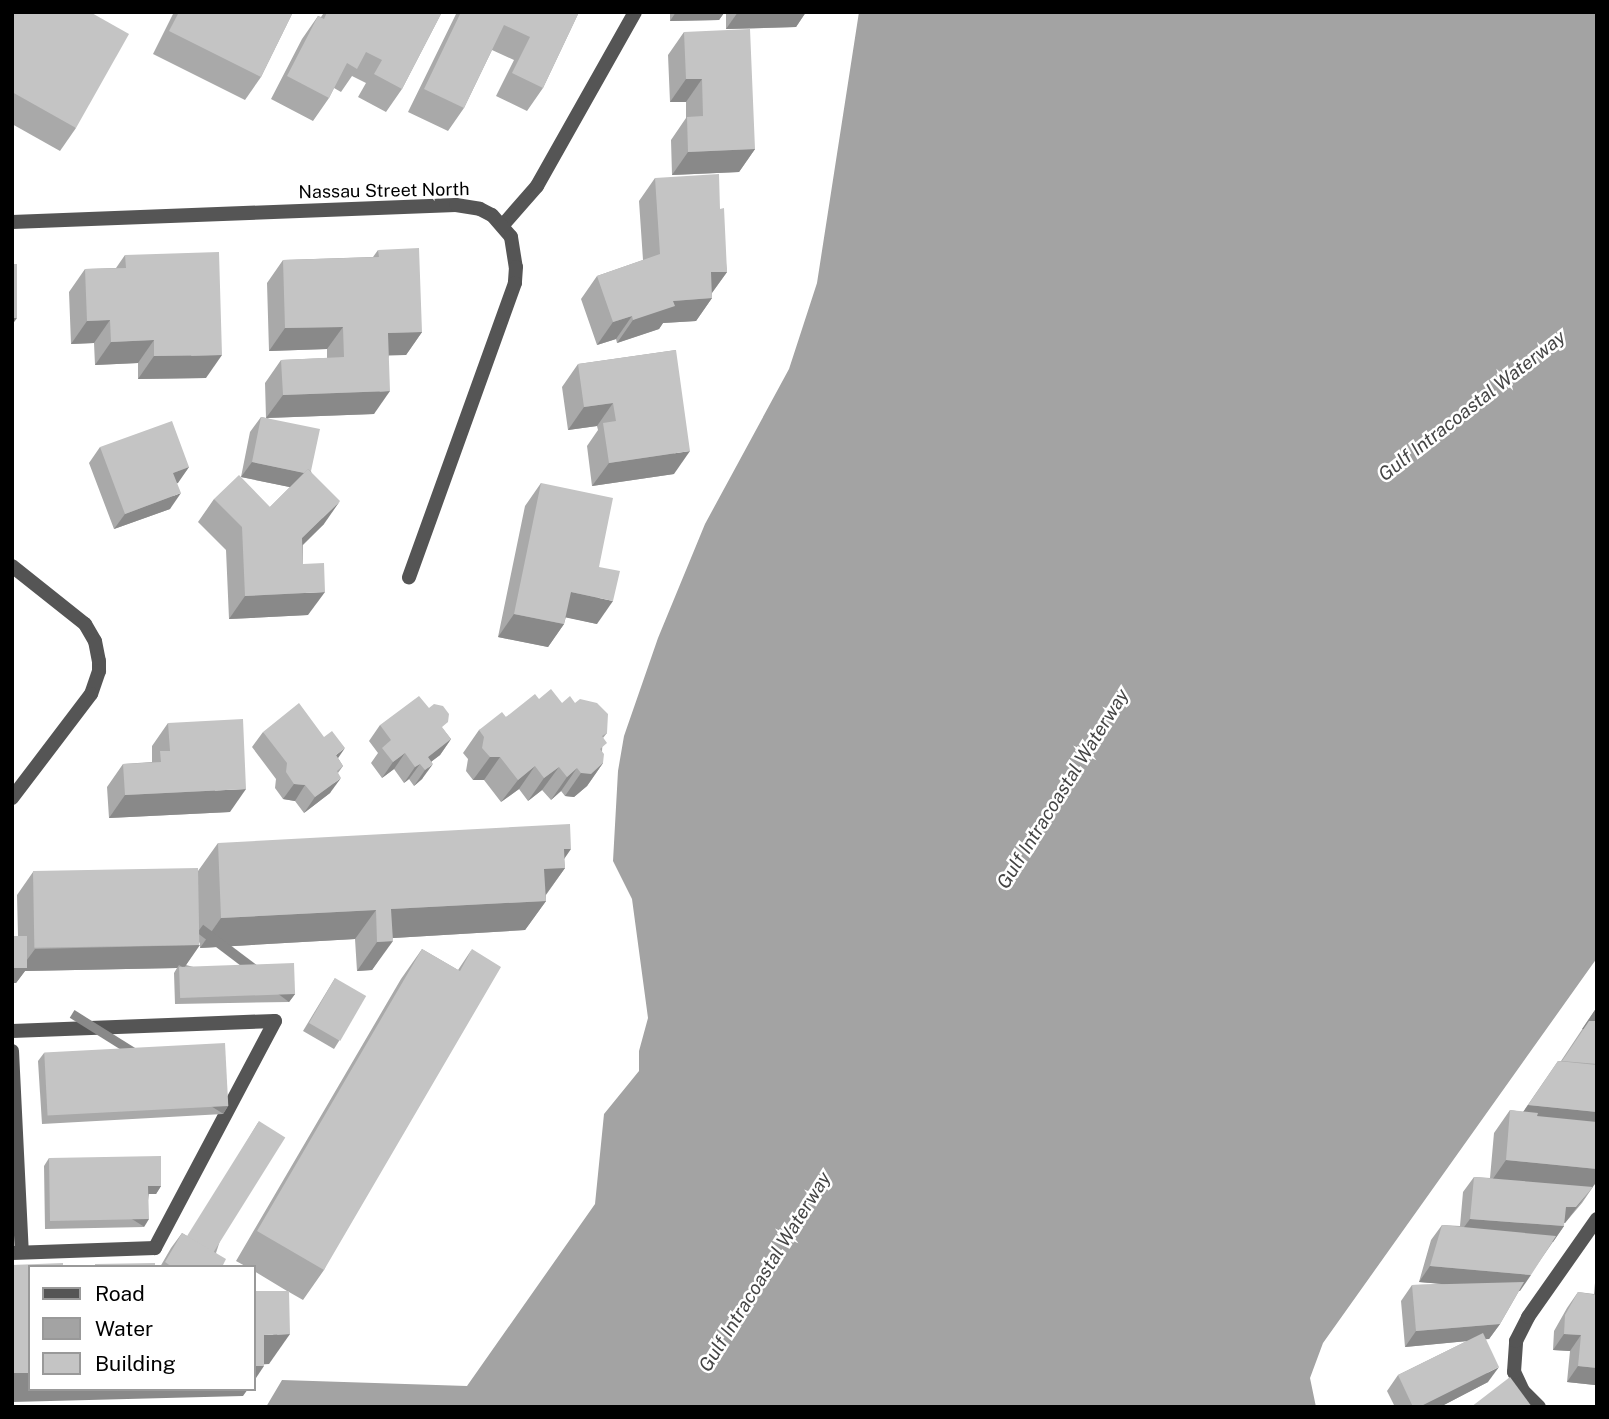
<!DOCTYPE html>
<style>
body{margin:0}
#map{position:relative;width:1609px;height:1419px;overflow:hidden;background:#fff;font-family:"Public Sans",sans-serif}
div>[style]{position:absolute}
.water>*{inset:0;background:#a3a3a3}
.lane>*{height:14px;margin:-7px;padding:0 7px;transform-origin:7px;border-radius:7px;background:#555}
.street>*{height:14px;margin:-7px;padding:0 7px;transform-origin:7px;border-radius:7px;background:#555}
.wall>*{inset:0;background:#a9a9a9}
.shaded-wall>*{inset:0;background:#898989;transform-origin:0 0}
.building>*{inset:0;background:#c4c4c4;transform-origin:0 0}
span{translate:-50% -50%;white-space:nowrap;text-align:center;line-height:1.15;-webkit-text-stroke:5px #fff;paint-order:stroke}
.street-label{font-size:18px;color:#000}
.water-label{font-size:19px;color:#444;font-style:italic}
.frame{position:absolute;inset:0;border:14px solid #000;pointer-events:none}
.legend{position:absolute;left:28px;top:1265px;width:228px;height:126px;box-sizing:border-box;background:#fff;border:2px solid #999;margin:0;padding:9px 12px;list-style:none;font-size:21px;color:#000}
.legend li{display:flex;align-items:center;gap:14px;height:35px}
.legend b{width:35px;border:2px solid #999}
</style>
<div id="map">
<div class="water">
<i style="clip-path:polygon(859px 12px,1597px 12px,1597px 958px,1323px 1343px,1310px 1378px,1316px 1407px,266px 1407px,282px 1380px,467px 1386px,595px 1204px,604px 1114px,639px 1071px,639px 1051px,648px 1018px,632px 899px,613px 861px,618px 771px,624px 736px,658px 638px,705px 524px,789px 369px,817px 283px)"></i>
</div>
<div class="lane">
<i style="left:503px;top:225px;width:52px;rotate:-48.9deg"></i>
<i style="left:537px;top:186px;width:200px;rotate:-60.6deg"></i>
<i style="left:12px;top:1031px;width:263px;rotate:-2.2deg"></i>
<i style="left:275px;top:1021px;width:257px;rotate:117.9deg"></i>
<i style="left:155px;top:1248px;width:143px;rotate:178deg"></i>
<i style="left:12px;top:1051px;width:201px;rotate:87.2deg"></i>
</div>
<div class="street">
<i style="left:12px;top:222px;width:444px;rotate:-2.2deg"></i>
<i style="left:456px;top:205px;width:24px;rotate:9deg"></i>
<i style="left:480px;top:209px;width:13px;rotate:27deg"></i>
<i style="left:492px;top:215px;width:29px;rotate:49deg"></i>
<i style="left:511px;top:237px;width:30px;rotate:81deg"></i>
<i style="left:516px;top:267px;width:16px;rotate:94deg"></i>
<i style="left:515px;top:283px;width:313px;rotate:109.8deg"></i>
<i style="left:12px;top:566px;width:93px;rotate:38.5deg"></i>
<i style="left:85px;top:624px;width:20px;rotate:60deg"></i>
<i style="left:95px;top:641px;width:20px;rotate:79deg"></i>
<i style="left:99px;top:661px;width:10px;rotate:90deg"></i>
<i style="left:99px;top:671px;width:24px;rotate:109deg"></i>
<i style="left:91px;top:694px;width:131px;rotate:127.2deg"></i>
<i style="left:1539px;top:1407px;width:23px;rotate:-135deg"></i>
<i style="left:1523px;top:1391px;width:21px;rotate:-115deg"></i>
<i style="left:1514px;top:1372px;width:31px;rotate:-86deg"></i>
<i style="left:1516px;top:1341px;width:27px;rotate:-63deg"></i>
<i style="left:1528px;top:1317px;width:120px;rotate:-54.9deg"></i>
</div>
<div class="wall">
<i style="clip-path:polygon(12px 12px,76px 128px,60px 151px,12px 124px)"></i>
<i style="clip-path:polygon(174px 12px,293px 12px,261px 77px,245px 100px,153px 54px)"></i>
<i style="clip-path:polygon(320px 12px,442px 12px,402px 89px,386px 112px,358px 97px,366px 83px,352px 76px,341px 92px,334px 88px,329px 98px,313px 121px,271px 99px,302px 39px,318px 16px,321px 17px,323px 14px)"></i>
<i style="clip-path:polygon(457px 12px,579px 12px,543px 88px,527px 111px,496px 96px,514px 60px,492px 50px,464px 108px,448px 131px,408px 112px)"></i>
<i style="clip-path:polygon(670px 12px,806px 12px,796px 27px,726px 29px,726px 13px,724px 13px,719px 20px,670px 21px)"></i>
<i style="clip-path:polygon(684px 32px,755px 149px,739px 172px,672px 175px,671px 140px,686px 118px,686px 102px,670px 102px,668px 55px)"></i>
<i style="clip-path:polygon(655px 178px,720px 209px,727px 272px,712px 293px,712px 298px,696px 321px,663px 323px,659px 329px,617px 343px,616px 339px,597px 345px,581px 299px,597px 276px,643px 260px,639px 201px)"></i>
<i style="clip-path:polygon(378px 250px,422px 332px,406px 355px,389px 355px,374px 414px,268px 418px,311px 471px,324px 524px,303px 545px,303px 564px,308px 615px,229px 619px,226px 550px,198px 522px,214px 499px,270px 507px,290px 487px,241px 477px,250px 432px,261px 417px,266px 418px,265px 383px,281px 360px,327px 358px,327px 349px,269px 351px,267px 283px,283px 260px,373px 257px)"></i>
<i style="clip-path:polygon(125px 255px,206px 378px,138px 379px,138px 363px,95px 365px,94px 343px,71px 344px,69px 292px,85px 269px,116px 268px)"></i>
<i style="clip-path:polygon(676px 350px,674px 474px,592px 486px,587px 446px,598px 430px,597px 426px,568px 430px,562px 387px,578px 364px)"></i>
<i style="clip-path:polygon(100px 447px,189px 467px,177px 483px,170px 509px,114px 529px,89px 463px)"></i>
<i style="clip-path:polygon(541px 483px,599px 567px,597px 624px,566px 617px,564px 624px,548px 647px,498px 637px,525px 506px)"></i>
<i style="clip-path:polygon(539px 699px,562px 703px,575px 703px,607px 733px,603px 738px,602px 751px,603px 763px,587px 786px,574px 797px,565px 796px,561px 791px,551px 800px,542px 790px,528px 801px,519px 789px,501px 802px,484px 780px,473px 780px,466px 771px,468px 759px,463px 753px,479px 730px,506px 717px)"></i>
<i style="clip-path:polygon(168px 723px,230px 812px,109px 818px,107px 787px,123px 764px,152px 762px,152px 746px)"></i>
<i style="clip-path:polygon(380px 725px,443px 729px,451px 739px,440px 755px,432px 761px,422px 779px,414px 786px,409px 779px,404px 783px,394px 769px,382px 778px,371px 763px,378px 753px,369px 741px)"></i>
<i style="clip-path:polygon(263px 732px,338px 758px,343px 766px,338px 773px,330px 793px,304px 813px,295px 801px,283px 799px,275px 788px,276px 779px,252px 747px)"></i>
<i style="clip-path:polygon(218px 843px,564px 859px,565px 868px,546px 895px,546px 901px,525px 930px,393px 938px,372px 970px,357px 971px,355px 939px,200px 948px,200px 942px,186px 965px,295px 994px,289px 1002px,175px 1004px,174px 973px,177px 968px,25px 971px,16px 983px,12px 983px,12px 936px,18px 936px,17px 895px,33px 872px,198px 871px)"></i>
<i style="clip-path:polygon(422px 949px,458px 970px,472px 949px,324px 1270px,303px 1300px,289px 1292px,269px 1364px,264px 1364px,287px 1291px,254px 1271px,254px 1267px,247px 1267px,236px 1261px,401px 979px)"></i>
<i style="clip-path:polygon(335px 978px,339px 1041px,334px 1049px,303px 1031px)"></i>
<i style="clip-path:polygon(1597px 1007px,1597px 1181px,1582px 1203px,1565px 1223px,1564px 1223px,1564px 1226px,1519px 1291px,1500px 1324px,1489px 1339px,1486px 1339px,1488px 1382px,1440px 1407px,1395px 1407px,1387px 1391px,1398px 1375px,1467px 1341px,1405px 1347px,1401px 1301px,1412px 1285px,1445px 1284px,1419px 1282px,1431px 1240px,1442px 1225px,1460px 1226px,1463px 1192px,1474px 1177px,1490px 1178px,1494px 1133px,1510px 1110px,1523px 1112px,1558px 1061px,1561px 1061px)"></i>
<i style="clip-path:polygon(44px 1053px,228px 1106px,223px 1114px,42px 1124px,38px 1061px)"></i>
<i style="clip-path:polygon(259px 1121px,216px 1253px,222px 1267px,160px 1267px,171px 1248px,182px 1233px,189px 1237px)"></i>
<i style="clip-path:polygon(49px 1158px,161px 1186px,156px 1194px,149px 1194px,144px 1227px,45px 1229px,44px 1166px)"></i>
<i style="clip-path:polygon(1597px 1261px,1597px 1382px,1595px 1385px,1567px 1382px,1570px 1351px,1553px 1350px,1554px 1331px,1567px 1308px,1578px 1292px,1594px 1294px)"></i>
</div>
<div class="shaded-wall">
<i style="clip-path:polygon(676px 12px,726px 12px,724px 13px,719px 20px,670px 21px)"></i>
<i style="clip-path:polygon(738px 12px,806px 12px,796px 27px,726px 29px)"></i>
<i style="clip-path:polygon(686px 79px,702px 79px,686px 102px,670px 102px)"></i>
<i style="clip-path:polygon(755px 149px,739px 172px,672px 175px,688px 152px)"></i>
<i style="clip-path:polygon(711px 272px,727px 272px,711px 294px)"></i>
<i style="clip-path:polygon(712px 298px,696px 321px,663px 323px,659px 329px,617px 343px,633px 320px,673px 301px)"></i>
<i style="clip-path:polygon(632px 316px,616px 339px,597px 345px,613px 322px)"></i>
<i style="clip-path:polygon(12px 318px,17px 318px,12px 325px)"></i>
<i style="clip-path:polygon(110px 320px,94px 343px,71px 344px,87px 321px)"></i>
<i style="clip-path:polygon(343px 327px,327px 349px,269px 351px,285px 328px)"></i>
<i style="clip-path:polygon(422px 332px,406px 355px,372px 356px,388px 333px)"></i>
<i style="clip-path:polygon(154px 340px,138px 363px,95px 365px,111px 342px)"></i>
<i style="clip-path:polygon(222px 355px,206px 378px,138px 379px,154px 356px)"></i>
<i style="clip-path:polygon(390px 391px,374px 414px,266px 418px,283px 395px)"></i>
<i style="clip-path:polygon(613px 403px,597px 426px,568px 430px,584px 407px)"></i>
<i style="clip-path:polygon(690px 451px,674px 474px,592px 486px,609px 463px)"></i>
<i style="clip-path:polygon(252px 462px,310px 474px,299px 489px,241px 477px)"></i>
<i style="clip-path:polygon(189px 467px,178px 483px,162px 489px,173px 473px)"></i>
<i style="clip-path:polygon(181px 493px,170px 509px,114px 529px,125px 514px)"></i>
<i style="clip-path:polygon(340px 501px,324px 524px,286px 561px,302px 538px)"></i>
<i style="clip-path:polygon(325px 592px,308px 615px,229px 619px,245px 596px)"></i>
<i style="clip-path:polygon(571px 592px,613px 601px,597px 624px,554px 615px)"></i>
<i style="clip-path:polygon(514px 614px,564px 624px,548px 647px,498px 637px)"></i>
<i style="clip-path:polygon(451px 739px,440px 755px,423px 768px,428px 757px)"></i>
<i style="clip-path:polygon(345px 748px,334px 764px,336px 755px)"></i>
<i style="clip-path:polygon(405px 753px,394px 769px,382px 778px,393px 762px)"></i>
<i style="clip-path:polygon(490px 757px,500px 757px,484px 780px,473px 780px)"></i>
<i style="clip-path:polygon(603px 763px,587px 786px,574px 797px,565px 796px,581px 773px)"></i>
<i style="clip-path:polygon(420px 764px,409px 779px,404px 783px,415px 767px)"></i>
<i style="clip-path:polygon(433px 764px,422px 779px,414px 786px,425px 770px)"></i>
<i style="clip-path:polygon(535px 766px,519px 789px,501px 802px,518px 780px)"></i>
<i style="clip-path:polygon(559px 767px,542px 790px,528px 801px,544px 778px)"></i>
<i style="clip-path:polygon(577px 768px,561px 791px,551px 800px,567px 777px)"></i>
<i style="clip-path:polygon(341px 778px,330px 793px,304px 813px,315px 797px)"></i>
<i style="clip-path:polygon(294px 784px,305px 785px,295px 801px,283px 799px)"></i>
<i style="clip-path:polygon(246px 789px,230px 812px,109px 818px,125px 795px)"></i>
<i style="clip-path:polygon(564px 849px,571px 849px,558px 868px,565px 868px,544px 897px,544px 869px)"></i>
<i style="clip-path:polygon(546px 901px,525px 930px,377px 939px,391px 909px)"></i>
<i style="clip-path:polygon(376px 910px,355px 939px,200px 948px,221px 918px)"></i>
<i style="clip-path:polygon(393px 941px,372px 970px,357px 971px,377px 942px)"></i>
<i style="clip-path:polygon(200px 945px,184px 968px,179px 965px,177px 968px,25px 971px,16px 983px,12px 983px,12px 968px,21px 968px,35px 949px)"></i>
<i style="left:295px;top:994px;width:10px;height:115px;rotate:127deg"></i>
<i style="clip-path:polygon(1597px 1007px,1597px 1030px,1582px 1029px)"></i>
<i style="clip-path:polygon(1528px 1105px,1597px 1112px,1597px 1136px,1512px 1128px)"></i>
<i style="left:228px;top:1106px;width:9px;height:181px;rotate:122deg"></i>
<i style="clip-path:polygon(1506px 1160px,1597px 1169px,1597px 1181px,1565px 1223px,1555px 1222px,1566px 1207px,1490px 1183px)"></i>
<i style="clip-path:polygon(148px 1186px,161px 1186px,156px 1194px,143px 1194px)"></i>
<i style="left:149px;top:1219px;width:9px;height:99px;rotate:122deg"></i>
<i style="clip-path:polygon(1470px 1219px,1564px 1226px,1553px 1242px,1459px 1234px)"></i>
<i style="clip-path:polygon(1430px 1266px,1531px 1275px,1520px 1291px,1419px 1282px)"></i>
<i style="clip-path:polygon(1500px 1324px,1489px 1339px,1405px 1347px,1416px 1331px)"></i>
<i style="clip-path:polygon(290px 1334px,269px 1364px,254px 1365px,264px 1335px)"></i>
<i style="clip-path:polygon(1564px 1334px,1581px 1335px,1570px 1351px,1553px 1350px)"></i>
<i style="clip-path:polygon(254px 1366px,264px 1366px,254px 1381px)"></i>
<i style="clip-path:polygon(1578px 1366px,1597px 1368px,1597px 1382px,1595px 1385px,1567px 1382px)"></i>
<i style="clip-path:polygon(1499px 1367px,1488px 1382px,1440px 1407px,1419px 1407px)"></i>
<i style="clip-path:polygon(12px 1373px,30px 1373px,30px 1389px,248px 1389px,243px 1396px,12px 1402px)"></i>
</div>
<div class="building">
<i style="clip-path:polygon(12px 12px,90px 12px,129px 34px,76px 128px,12px 92px)"></i>
<i style="clip-path:polygon(179px 12px,293px 12px,261px 77px,169px 31px)"></i>
<i style="clip-path:polygon(327px 12px,442px 12px,402px 89px,374px 74px,382px 60px,366px 52px,357px 69px,347px 63px,329px 98px,287px 76px,318px 16px,324px 19px)"></i>
<i style="clip-path:polygon(461px 12px,579px 12px,543px 88px,512px 73px,530px 37px,504px 25px,464px 108px,424px 89px)"></i>
<i style="clip-path:polygon(750px 29px,755px 149px,688px 152px,687px 117px,703px 116px,702px 79px,686px 79px,684px 32px)"></i>
<i style="clip-path:polygon(719px 174px,720px 209px,724px 208px,727px 272px,711px 272px,712px 298px,673px 301px,675px 306px,633px 320px,632px 316px,613px 322px,597px 276px,660px 254px,655px 178px)"></i>
<i style="clip-path:polygon(419px 248px,422px 332px,388px 333px,390px 391px,283px 395px,281px 360px,344px 357px,343px 327px,285px 328px,283px 260px,379px 257px,378px 250px)"></i>
<i style="clip-path:polygon(219px 252px,222px 355px,154px 356px,154px 340px,111px 342px,110px 320px,87px 321px,85px 269px,126px 268px,125px 255px)"></i>
<i style="left:12px;top:264px;width:5px;height:54px"></i>
<i style="clip-path:polygon(676px 350px,690px 451px,609px 463px,603px 423px,616px 421px,613px 403px,584px 407px,578px 364px)"></i>
<i style="clip-path:polygon(261px 417px,320px 429px,311px 471px,308px 469px,304px 473px,252px 462px)"></i>
<i style="clip-path:polygon(172px 421px,189px 467px,173px 473px,181px 493px,125px 514px,100px 447px)"></i>
<i style="clip-path:polygon(308px 469px,340px 501px,302px 538px,303px 564px,324px 563px,325px 592px,245px 596px,242px 527px,214px 499px,239px 475px,270px 507px)"></i>
<i style="clip-path:polygon(541px 483px,613px 498px,599px 567px,620px 571px,613px 601px,571px 592px,564px 624px,514px 614px)"></i>
<i style="clip-path:polygon(551px 689px,562px 703px,570px 696px,575px 703px,580px 699px,597px 703px,608px 714px,607px 733px,602px 736px,607px 743px,600px 749px,604px 754px,603px 763px,591px 774px,581px 773px,577px 768px,567px 777px,559px 767px,544px 778px,535px 766px,518px 780px,500px 757px,490px 757px,482px 748px,484px 737px,479px 730px,502px 712px,506px 717px,535px 694px,539px 699px)"></i>
<i style="clip-path:polygon(419px 696px,429px 708px,434px 704px,443px 706px,449px 714px,448px 722px,442px 727px,451px 739px,428px 757px,433px 764px,425px 770px,420px 764px,415px 767px,405px 753px,393px 762px,382px 748px,391px 740px,380px 725px)"></i>
<i style="clip-path:polygon(299px 703px,324px 737px,332px 731px,345px 748px,336px 755px,343px 766px,337px 771px,341px 778px,315px 797px,305px 785px,294px 784px,286px 772px,287px 763px,263px 732px)"></i>
<i style="clip-path:polygon(243px 719px,246px 789px,125px 795px,123px 764px,161px 762px,160px 751px,170px 751px,168px 723px)"></i>
<i style="clip-path:polygon(570px 824px,571px 849px,564px 849px,565px 868px,544px 869px,546px 901px,391px 909px,393px 941px,377px 942px,376px 910px,221px 918px,218px 843px)"></i>
<i style="left:198px;top:868px;width:77px;height:165px;rotate:89deg"></i>
<i style="left:12px;top:936px;width:15px;height:32px"></i>
<i style="clip-path:polygon(422px 949px,460px 971px,472px 949px,501px 967px,324px 1270px,257px 1231px)"></i>
<i style="left:294px;top:963px;width:31px;height:115px;rotate:88deg"></i>
<i style="left:335px;top:978px;width:36px;height:52px;rotate:30deg"></i>
<i style="clip-path:polygon(1589px 1021px,1597px 1021px,1597px 1064px,1562px 1061px)"></i>
<i style="left:225px;top:1043px;width:63px;height:181px;rotate:87deg"></i>
<i style="clip-path:polygon(1558px 1061px,1597px 1065px,1597px 1112px,1528px 1105px)"></i>
<i style="clip-path:polygon(1510px 1110px,1538px 1113px,1537px 1116px,1597px 1122px,1597px 1169px,1506px 1160px)"></i>
<i style="left:259px;top:1121px;width:31px;height:136px;rotate:32deg"></i>
<i style="clip-path:polygon(161px 1156px,161px 1186px,148px 1186px,149px 1219px,50px 1221px,49px 1158px)"></i>
<i style="clip-path:polygon(1474px 1177px,1593px 1187px,1576px 1207px,1566px 1207px,1564px 1226px,1470px 1219px)"></i>
<i style="clip-path:polygon(1442px 1225px,1556px 1236px,1531px 1275px,1430px 1266px)"></i>
<i style="clip-path:polygon(182px 1233px,226px 1259px,222px 1267px,172px 1267px,165px 1262px)"></i>
<i style="clip-path:polygon(63px 1263px,63px 1267px,30px 1267px,30px 1296px,12px 1297px,12px 1265px)"></i>
<i style="clip-path:polygon(155px 1263px,155px 1267px,95px 1267px,95px 1264px)"></i>
<i style="clip-path:polygon(1524px 1282px,1500px 1324px,1416px 1331px,1412px 1285px)"></i>
<i style="clip-path:polygon(254px 1291px,289px 1291px,290px 1334px,264px 1335px,264px 1366px,254px 1366px)"></i>
<i style="clip-path:polygon(1578px 1292px,1597px 1295px,1597px 1368px,1578px 1366px,1581px 1335px,1564px 1334px,1565px 1315px)"></i>
<i style="left:30px;top:1296px;width:77px;height:18px;rotate:90deg"></i>
<i style="clip-path:polygon(1483px 1333px,1499px 1367px,1419px 1407px,1413px 1407px,1398px 1375px)"></i>
<i style="clip-path:polygon(1510px 1377px,1532px 1407px,1471px 1407px)"></i>
</div>
<div class="street-label">
<span style="left:384px;top:191px;rotate:-1deg">Nassau Street North</span>
</div>
<div class="water-label">
<span style="left:1472px;top:406px;rotate:-38deg">Gulf Intracoastal Waterway</span>
<span style="left:1063px;top:789px;rotate:-58deg">Gulf Intracoastal Waterway</span>
<span style="left:765px;top:1272px;rotate:-58deg">Gulf Intracoastal Waterway</span>
</div>
<div class="frame"></div>
<ul class="legend">
<li><b style="height:9px;background:#555"></b>Road</li>
<li><b style="height:19px;background:#a3a3a3"></b>Water</li>
<li><b style="height:19px;background:#c4c4c4"></b>Building</li>
</ul>
</div>
